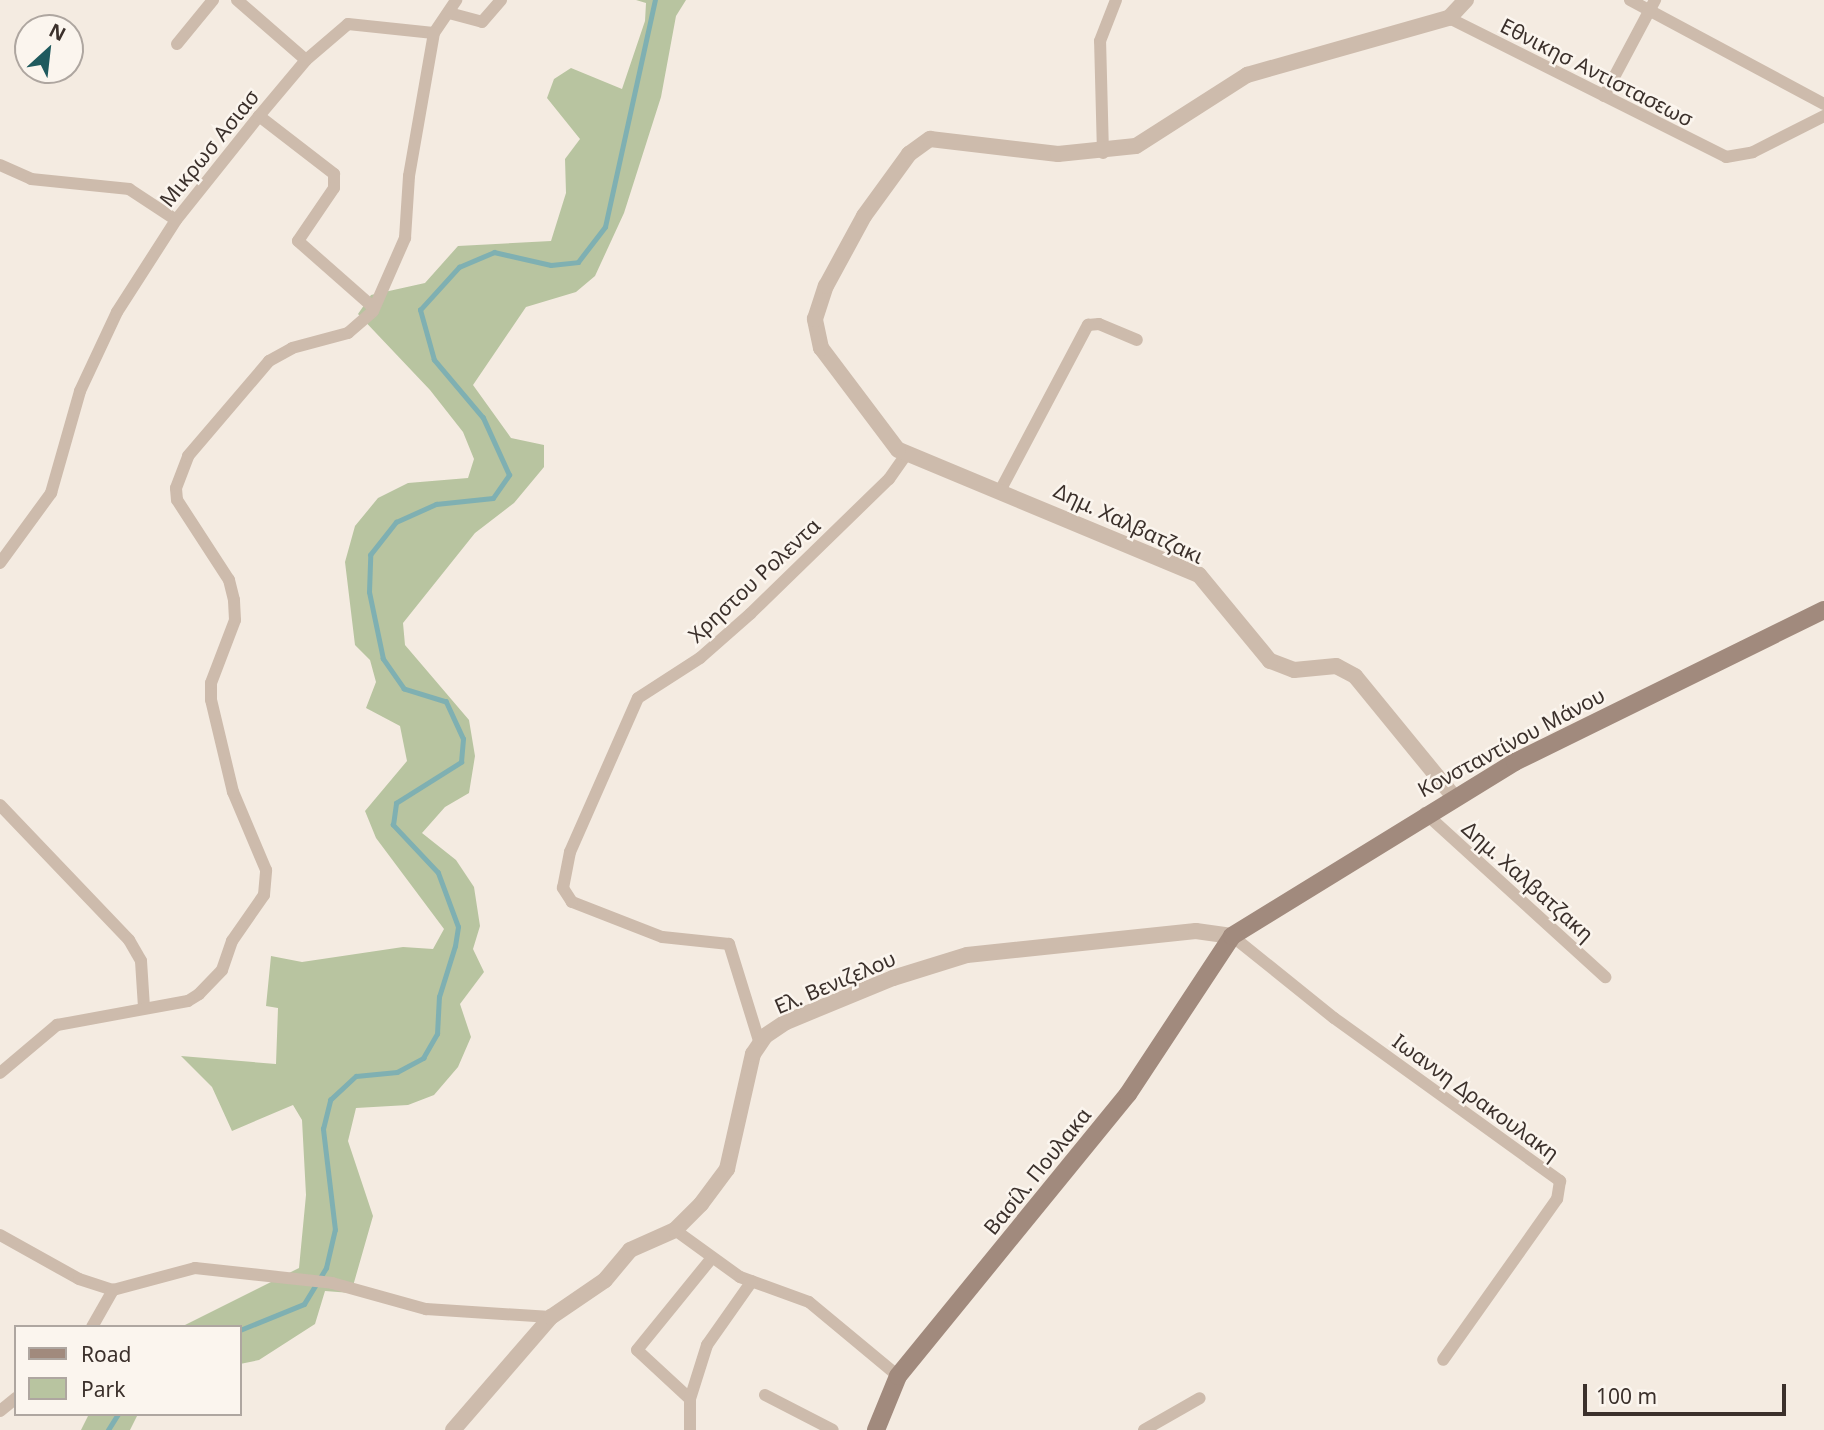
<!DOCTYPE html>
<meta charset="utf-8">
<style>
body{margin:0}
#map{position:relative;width:1824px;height:1430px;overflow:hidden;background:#f4ebe1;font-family:"Noto Sans",sans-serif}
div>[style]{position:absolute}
.green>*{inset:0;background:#b8c4a0}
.stream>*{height:4.5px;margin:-2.25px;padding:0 2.25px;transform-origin:2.25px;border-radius:2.25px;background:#7fb0b2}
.minor>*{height:12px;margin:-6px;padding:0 6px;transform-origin:6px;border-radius:6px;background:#cdbbac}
.tertiary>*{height:16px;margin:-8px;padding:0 8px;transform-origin:8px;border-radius:8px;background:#cdbbac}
.secondary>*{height:18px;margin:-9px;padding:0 9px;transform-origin:9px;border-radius:9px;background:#a18a7d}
span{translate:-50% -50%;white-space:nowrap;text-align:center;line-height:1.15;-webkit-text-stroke:5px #fbf5ee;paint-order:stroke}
.street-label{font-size:21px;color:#3b302b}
.legend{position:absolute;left:14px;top:1325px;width:228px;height:91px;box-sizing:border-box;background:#fbf5ee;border:2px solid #aea6a0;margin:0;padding:9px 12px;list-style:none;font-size:21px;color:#3b302b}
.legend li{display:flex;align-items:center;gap:14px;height:35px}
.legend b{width:35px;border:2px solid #aea6a0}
.north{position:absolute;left:14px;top:14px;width:70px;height:70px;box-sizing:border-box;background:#fbf5ee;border:2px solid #aea6a0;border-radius:50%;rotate:27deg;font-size:19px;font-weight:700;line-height:28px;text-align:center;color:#3b302b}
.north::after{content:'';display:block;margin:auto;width:24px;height:32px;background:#1f5a5e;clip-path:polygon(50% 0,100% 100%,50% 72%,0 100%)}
.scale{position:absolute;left:1583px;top:1384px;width:203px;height:32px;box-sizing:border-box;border:4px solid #3b302b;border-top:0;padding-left:9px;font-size:21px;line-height:24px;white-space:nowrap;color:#3b302b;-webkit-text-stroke:5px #fbf5ee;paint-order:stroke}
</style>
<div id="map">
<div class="green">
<i style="clip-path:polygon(636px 0,686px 0,676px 16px,661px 97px,624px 213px,595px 276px,576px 292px,526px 307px,473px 385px,511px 438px,544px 445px,544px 467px,514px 503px,475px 533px,403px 623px,405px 645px,469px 720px,475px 756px,469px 793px,445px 807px,422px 833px,456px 860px,474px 887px,480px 926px,473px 949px,484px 972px,460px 1004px,471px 1037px,458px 1067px,434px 1095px,408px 1105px,356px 1108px,348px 1141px,373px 1216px,351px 1293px,325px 1291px,315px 1324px,259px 1360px,240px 1364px,240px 1327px,181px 1327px,299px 1268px,306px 1195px,302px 1120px,293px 1105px,232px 1131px,212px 1087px,181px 1056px,276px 1064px,278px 1008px,266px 1006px,271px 956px,302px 962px,403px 947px,433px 949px,444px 929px,376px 838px,365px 811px,407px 761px,400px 726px,366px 708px,376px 682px,370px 660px,355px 645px,345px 562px,355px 526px,378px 498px,408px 483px,468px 478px,474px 459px,463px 432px,430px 390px,358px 314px,371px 295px,425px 283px,458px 246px,551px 241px,566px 193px,565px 159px,580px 139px,547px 98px,554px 79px,571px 68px,622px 89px,645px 21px,646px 3px)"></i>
<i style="clip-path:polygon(89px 1414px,138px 1414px,130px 1430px,81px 1430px)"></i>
</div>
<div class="stream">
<i style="left:240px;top:1330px;width:69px;rotate:-22.1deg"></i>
<i style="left:304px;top:1304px;width:42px;rotate:-58.6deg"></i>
<i style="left:326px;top:1268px;width:39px;rotate:-77deg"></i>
<i style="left:335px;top:1230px;width:102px;rotate:-96.8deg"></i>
<i style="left:323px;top:1129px;width:30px;rotate:-76deg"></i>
<i style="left:330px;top:1100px;width:35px;rotate:-43deg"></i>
<i style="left:356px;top:1076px;width:41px;rotate:-5.6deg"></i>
<i style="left:397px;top:1072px;width:30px;rotate:-28deg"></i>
<i style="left:423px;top:1058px;width:28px;rotate:-60deg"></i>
<i style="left:437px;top:1034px;width:37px;rotate:-87deg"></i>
<i style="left:439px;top:997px;width:53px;rotate:-72.6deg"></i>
<i style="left:455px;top:946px;width:19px;rotate:-81deg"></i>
<i style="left:458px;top:927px;width:58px;rotate:-110.3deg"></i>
<i style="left:438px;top:873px;width:66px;rotate:-133.2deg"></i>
<i style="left:393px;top:825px;width:22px;rotate:-82deg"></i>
<i style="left:396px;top:803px;width:77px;rotate:-32.2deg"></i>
<i style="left:461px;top:762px;width:23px;rotate:-85deg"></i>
<i style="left:463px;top:739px;width:41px;rotate:-114.7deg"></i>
<i style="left:446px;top:702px;width:44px;rotate:-162.8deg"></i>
<i style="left:404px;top:689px;width:37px;rotate:-125deg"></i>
<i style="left:383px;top:659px;width:68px;rotate:-101.8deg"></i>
<i style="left:369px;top:592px;width:37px;rotate:-88deg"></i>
<i style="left:370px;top:555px;width:42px;rotate:-51.8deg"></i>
<i style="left:396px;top:522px;width:44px;rotate:-24.2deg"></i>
<i style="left:436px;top:504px;width:57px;rotate:-6deg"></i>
<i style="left:493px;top:498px;width:28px;rotate:-55deg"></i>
<i style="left:509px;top:475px;width:63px;rotate:-114.5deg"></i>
<i style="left:483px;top:418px;width:76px;rotate:-130.2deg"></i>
<i style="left:434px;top:360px;width:52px;rotate:-105.6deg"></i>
<i style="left:420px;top:310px;width:58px;rotate:-47.8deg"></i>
<i style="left:459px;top:267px;width:38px;rotate:-23deg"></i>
<i style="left:494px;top:252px;width:58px;rotate:12.8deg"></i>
<i style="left:551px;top:265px;width:27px;rotate:-6deg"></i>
<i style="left:578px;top:262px;width:44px;rotate:-52.4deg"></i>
<i style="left:605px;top:227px;width:232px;rotate:-77.6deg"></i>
<i style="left:108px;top:1430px;width:19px;rotate:-58deg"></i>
</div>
<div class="minor">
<i style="left:237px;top:0;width:91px;rotate:41deg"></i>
<i style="left:1630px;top:0;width:220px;rotate:28.2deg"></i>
<i style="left:449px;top:13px;width:34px;rotate:15deg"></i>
<i style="left:482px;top:22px;width:29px;rotate:-49deg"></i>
<i style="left:1449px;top:18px;width:310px;rotate:26.6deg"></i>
<i style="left:1726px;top:157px;width:27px;rotate:-10deg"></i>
<i style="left:1753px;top:152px;width:80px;rotate:-26.9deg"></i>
<i style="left:177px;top:44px;width:57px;rotate:-50.7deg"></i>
<i style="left:1604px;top:96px;width:109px;rotate:-62deg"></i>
<i style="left:259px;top:116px;width:95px;rotate:37.7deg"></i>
<i style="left:334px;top:174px;width:14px;rotate:90deg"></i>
<i style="left:334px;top:188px;width:64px;rotate:124.2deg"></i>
<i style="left:298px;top:241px;width:101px;rotate:41.4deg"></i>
<i style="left:1103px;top:153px;width:112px;rotate:-91.5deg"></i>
<i style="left:1100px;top:41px;width:44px;rotate:-68.7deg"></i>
<i style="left:0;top:165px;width:34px;rotate:24deg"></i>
<i style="left:31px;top:179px;width:99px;rotate:5.8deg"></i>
<i style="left:129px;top:189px;width:56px;rotate:33.4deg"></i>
<i style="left:1001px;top:489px;width:186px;rotate:-62.1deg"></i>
<i style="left:1088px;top:325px;width:11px;rotate:-5deg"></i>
<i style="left:1099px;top:324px;width:41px;rotate:22.8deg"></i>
<i style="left:0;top:563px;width:87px;rotate:-53.9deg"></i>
<i style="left:51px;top:493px;width:106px;rotate:-74.1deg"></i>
<i style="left:80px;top:391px;width:87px;rotate:-64.9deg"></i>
<i style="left:117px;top:312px;width:109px;rotate:-57.3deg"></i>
<i style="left:176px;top:220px;width:133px;rotate:-51.4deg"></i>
<i style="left:259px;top:116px;width:73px;rotate:-50deg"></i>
<i style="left:306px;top:60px;width:55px;rotate:-40.6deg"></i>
<i style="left:348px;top:24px;width:86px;rotate:6deg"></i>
<i style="left:434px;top:33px;width:40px;rotate:-56deg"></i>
<i style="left:0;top:805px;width:187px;rotate:46.3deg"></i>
<i style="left:129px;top:940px;width:24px;rotate:60deg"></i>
<i style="left:141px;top:961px;width:46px;rotate:86.3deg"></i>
<i style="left:1425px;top:813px;width:244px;rotate:42.3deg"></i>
<i style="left:1232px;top:936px;width:131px;rotate:38.8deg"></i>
<i style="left:1334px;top:1018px;width:279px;rotate:35.8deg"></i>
<i style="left:1560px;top:1181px;width:18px;rotate:99deg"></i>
<i style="left:1557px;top:1199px;width:197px;rotate:125.3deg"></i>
<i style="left:760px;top:1044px;width:105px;rotate:-107.2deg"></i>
<i style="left:729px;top:944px;width:67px;rotate:-174deg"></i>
<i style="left:662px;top:937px;width:97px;rotate:-158.7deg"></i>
<i style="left:572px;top:902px;width:17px;rotate:-123deg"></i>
<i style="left:563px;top:888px;width:37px;rotate:-79deg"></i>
<i style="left:570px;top:852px;width:168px;rotate:-66.2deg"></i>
<i style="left:638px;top:698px;width:74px;rotate:-32.8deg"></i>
<i style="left:700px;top:658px;width:67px;rotate:-41.3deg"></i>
<i style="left:750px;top:614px;width:194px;rotate:-44.2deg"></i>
<i style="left:889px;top:479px;width:29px;rotate:-55deg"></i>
<i style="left:0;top:1073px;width:75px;rotate:-40.1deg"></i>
<i style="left:57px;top:1025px;width:133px;rotate:-10.4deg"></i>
<i style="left:188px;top:1001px;width:13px;rotate:-32deg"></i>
<i style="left:199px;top:994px;width:33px;rotate:-46deg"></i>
<i style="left:222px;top:970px;width:31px;rotate:-71deg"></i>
<i style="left:232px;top:941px;width:56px;rotate:-55.2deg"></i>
<i style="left:264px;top:895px;width:25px;rotate:-85deg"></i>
<i style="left:266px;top:870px;width:85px;rotate:-112.9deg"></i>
<i style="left:233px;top:792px;width:95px;rotate:-103.4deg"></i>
<i style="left:211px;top:700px;width:17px;rotate:-90deg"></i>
<i style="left:211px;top:683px;width:67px;rotate:-69.1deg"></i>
<i style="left:235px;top:620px;width:20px;rotate:-93deg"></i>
<i style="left:234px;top:600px;width:21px;rotate:-104deg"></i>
<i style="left:229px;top:580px;width:95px;rotate:-123deg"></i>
<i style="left:177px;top:500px;width:12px;rotate:-95deg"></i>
<i style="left:176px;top:488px;width:34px;rotate:-69deg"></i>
<i style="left:188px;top:456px;width:125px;rotate:-49.5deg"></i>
<i style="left:269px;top:361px;width:26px;rotate:-29deg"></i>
<i style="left:292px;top:348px;width:58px;rotate:-15deg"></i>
<i style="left:348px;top:333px;width:33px;rotate:-41deg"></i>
<i style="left:373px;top:311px;width:80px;rotate:-66.3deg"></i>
<i style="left:405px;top:238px;width:62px;rotate:-86.3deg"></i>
<i style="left:409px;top:176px;width:145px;rotate:-80.1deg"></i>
<i style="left:675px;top:1230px;width:80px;rotate:35.9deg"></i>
<i style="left:740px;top:1277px;width:73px;rotate:19.9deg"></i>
<i style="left:809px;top:1302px;width:116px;rotate:39.7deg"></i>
<i style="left:0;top:1235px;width:90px;rotate:29.1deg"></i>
<i style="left:79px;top:1279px;width:36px;rotate:18deg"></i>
<i style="left:113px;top:1290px;width:85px;rotate:-15deg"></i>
<i style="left:195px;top:1268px;width:138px;rotate:6.2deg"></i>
<i style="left:332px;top:1283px;width:98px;rotate:15.5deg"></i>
<i style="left:426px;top:1309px;width:125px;rotate:3.7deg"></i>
<i style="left:92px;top:1327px;width:43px;rotate:-60.4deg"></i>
<i style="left:765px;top:1395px;width:76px;rotate:27.2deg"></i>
<i style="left:690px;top:1399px;width:72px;rotate:-137.2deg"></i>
<i style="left:637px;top:1350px;width:117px;rotate:-50.9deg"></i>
<i style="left:0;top:1411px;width:21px;rotate:-39deg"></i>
<i style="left:690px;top:1430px;width:31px;rotate:-90deg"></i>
<i style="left:690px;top:1399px;width:57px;rotate:-72.5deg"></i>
<i style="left:707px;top:1345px;width:78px;rotate:-54.9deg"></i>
<i style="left:1144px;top:1430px;width:64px;rotate:-29.7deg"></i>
</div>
<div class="tertiary">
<i style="left:1454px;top:797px;width:156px;rotate:-129.3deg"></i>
<i style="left:1355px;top:676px;width:21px;rotate:-152deg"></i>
<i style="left:1336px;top:666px;width:42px;rotate:174.6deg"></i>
<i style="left:1294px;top:670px;width:26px;rotate:-159deg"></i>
<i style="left:1270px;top:661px;width:112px;rotate:-129.5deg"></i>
<i style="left:1199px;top:575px;width:326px;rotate:-157.4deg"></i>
<i style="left:898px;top:450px;width:128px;rotate:-127deg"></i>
<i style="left:821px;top:348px;width:30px;rotate:-102deg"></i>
<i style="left:815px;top:319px;width:35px;rotate:-72deg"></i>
<i style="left:826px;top:286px;width:80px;rotate:-61.5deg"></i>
<i style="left:864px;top:216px;width:77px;rotate:-54deg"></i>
<i style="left:909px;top:154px;width:26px;rotate:-36deg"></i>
<i style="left:930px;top:139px;width:129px;rotate:6.7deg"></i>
<i style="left:1058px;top:154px;width:78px;rotate:-5.9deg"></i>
<i style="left:1136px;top:146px;width:132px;rotate:-32.6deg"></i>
<i style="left:1247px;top:75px;width:210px;rotate:-15.8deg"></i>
<i style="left:1449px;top:18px;width:25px;rotate:-47deg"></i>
<i style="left:453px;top:1430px;width:150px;rotate:-49.1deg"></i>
<i style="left:551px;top:1317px;width:65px;rotate:-34.4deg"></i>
<i style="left:605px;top:1280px;width:39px;rotate:-50deg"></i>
<i style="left:630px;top:1250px;width:49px;rotate:-24deg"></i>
<i style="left:675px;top:1230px;width:37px;rotate:-45deg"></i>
<i style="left:701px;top:1204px;width:44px;rotate:-53.4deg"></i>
<i style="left:727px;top:1169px;width:118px;rotate:-77.3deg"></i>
<i style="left:753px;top:1054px;width:22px;rotate:-56deg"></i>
<i style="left:765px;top:1036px;width:25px;rotate:-34deg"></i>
<i style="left:786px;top:1022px;width:116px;rotate:-22.4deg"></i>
<i style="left:893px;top:978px;width:77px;rotate:-17.3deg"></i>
<i style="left:967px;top:955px;width:230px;rotate:-6deg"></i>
<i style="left:1196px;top:931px;width:36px;rotate:8deg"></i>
</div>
<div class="secondary">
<i style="left:876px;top:1430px;width:58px;rotate:-67.8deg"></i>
<i style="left:898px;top:1376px;width:364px;rotate:-50.8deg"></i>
<i style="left:1128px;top:1094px;width:189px;rotate:-56.6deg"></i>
<i style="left:1232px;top:936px;width:332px;rotate:-31.6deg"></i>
<i style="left:1515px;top:762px;width:344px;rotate:-26.2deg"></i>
</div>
<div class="street-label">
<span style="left:1597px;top:72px;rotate:27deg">Εθνικησ Αντιστασεωσ</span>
<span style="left:209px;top:148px;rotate:-51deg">Μικρωσ Ασιασ</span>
<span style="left:1129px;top:523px;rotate:25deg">Δημ. Χαλβατζακι</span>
<span style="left:754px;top:580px;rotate:-43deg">Χρηστου Ρολεντα</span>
<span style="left:1511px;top:742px;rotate:-28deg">Κονσταντίνου Μάνου</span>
<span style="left:1528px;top:881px;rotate:42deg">Δημ. Χαλβατζακη</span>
<span style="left:835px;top:982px;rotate:-23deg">Ελ. Βενιζελου</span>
<span style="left:1476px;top:1097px;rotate:36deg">Ιωαννη Δρακουλακη</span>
<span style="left:1037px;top:1171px;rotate:-51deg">Βασίλ. Πουλακα</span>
</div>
<ul class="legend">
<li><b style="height:9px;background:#a18a7d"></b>Road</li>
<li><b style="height:19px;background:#b8c4a0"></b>Park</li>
</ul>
<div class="north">N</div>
<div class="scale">100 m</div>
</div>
